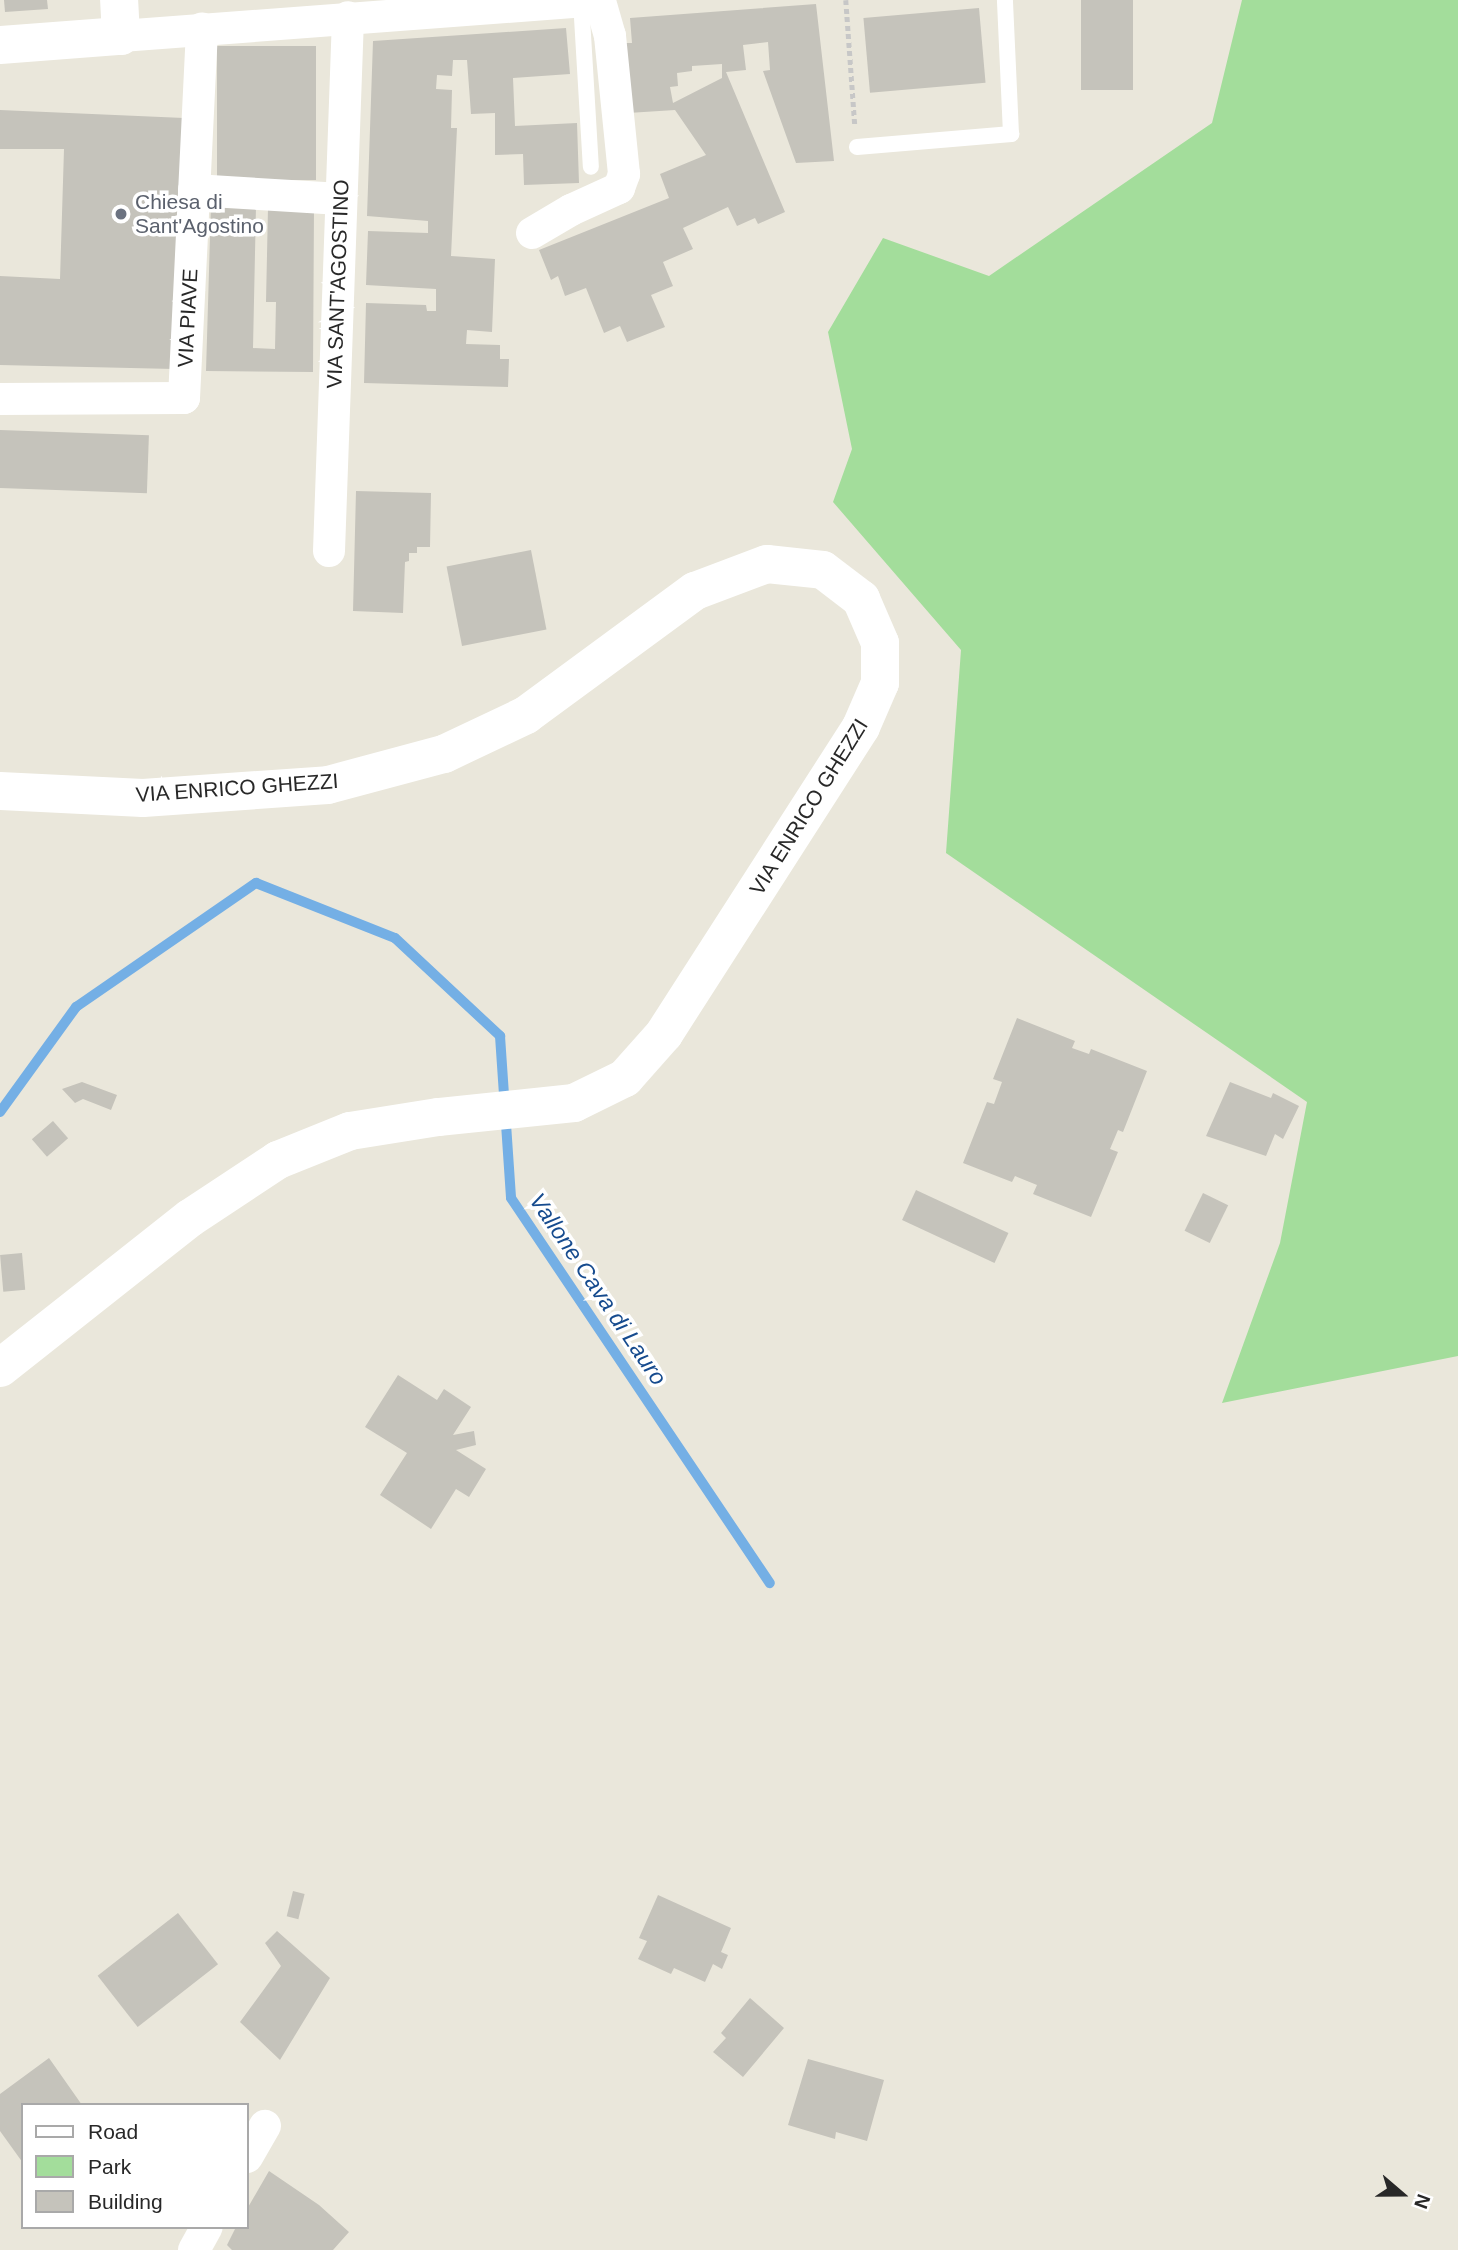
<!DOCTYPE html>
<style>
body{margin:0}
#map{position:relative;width:1458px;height:2250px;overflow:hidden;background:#eae7db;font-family:Helvetica,sans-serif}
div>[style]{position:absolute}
.green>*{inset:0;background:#a3dd9b}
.stream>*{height:10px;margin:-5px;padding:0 5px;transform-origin:5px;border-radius:5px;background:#74afe5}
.building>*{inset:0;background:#c5c3bb;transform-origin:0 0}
.path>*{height:4.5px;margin-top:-2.25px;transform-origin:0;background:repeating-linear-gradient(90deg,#c7c7c7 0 5px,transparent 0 8.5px)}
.service>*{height:16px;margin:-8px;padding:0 8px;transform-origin:8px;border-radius:8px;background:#fff}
.minor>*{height:32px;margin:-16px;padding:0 16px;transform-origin:16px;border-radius:16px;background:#fff}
.tertiary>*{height:38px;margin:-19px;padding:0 19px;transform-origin:19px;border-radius:19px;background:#fff}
.dots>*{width:19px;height:19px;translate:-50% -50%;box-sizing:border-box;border:4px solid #fff;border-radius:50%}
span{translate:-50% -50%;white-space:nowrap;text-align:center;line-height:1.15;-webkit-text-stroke:7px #fff;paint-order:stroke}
.worship-label{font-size:21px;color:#5b616d}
.left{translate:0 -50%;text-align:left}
.street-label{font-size:21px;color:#282828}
.water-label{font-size:23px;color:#164b8e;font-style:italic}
.legend{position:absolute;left:21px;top:2103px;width:228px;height:126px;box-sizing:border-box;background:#fff;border:2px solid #a9a9a9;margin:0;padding:9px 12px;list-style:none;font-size:21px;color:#282828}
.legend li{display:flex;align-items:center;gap:14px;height:35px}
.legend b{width:35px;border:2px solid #a9a9a9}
.north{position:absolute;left:1367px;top:2159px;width:70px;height:70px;-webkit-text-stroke:5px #fff;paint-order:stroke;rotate:110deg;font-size:19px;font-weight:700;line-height:28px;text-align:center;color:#282828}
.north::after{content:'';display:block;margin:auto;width:24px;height:32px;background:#282828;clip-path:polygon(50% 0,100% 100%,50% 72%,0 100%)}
</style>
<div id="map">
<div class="green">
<i style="clip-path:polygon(1242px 0,1458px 0,1458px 1356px,1222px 1403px,1280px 1243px,1307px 1102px,946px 853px,961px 650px,833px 502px,852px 449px,828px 332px,883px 238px,989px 276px,1212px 123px)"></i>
</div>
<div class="stream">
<i style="left:0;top:1112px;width:130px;rotate:-54.1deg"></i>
<i style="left:76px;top:1007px;width:219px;rotate:-34.6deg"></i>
<i style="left:256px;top:883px;width:149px;rotate:21.6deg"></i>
<i style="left:395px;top:938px;width:144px;rotate:43deg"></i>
<i style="left:500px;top:1036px;width:162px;rotate:86.1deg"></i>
<i style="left:511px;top:1198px;width:464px;rotate:56.1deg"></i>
</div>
<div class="building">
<i style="clip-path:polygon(4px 0,47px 0,48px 9px,5px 12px)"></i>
<i style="left:1081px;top:0;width:52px;height:90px"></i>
<i style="clip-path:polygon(evenodd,816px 4px,834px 161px,796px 163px,763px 71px,770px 70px,768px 42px,743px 45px,746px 70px,726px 72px,785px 212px,758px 224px,755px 218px,737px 226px,728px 207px,683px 228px,693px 249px,663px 262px,673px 286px,651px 295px,665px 327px,627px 342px,620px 326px,604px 333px,586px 288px,565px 296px,558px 276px,551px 280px,539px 250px,669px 198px,660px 174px,706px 155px,675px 110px,628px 113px,623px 43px,632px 43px,630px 18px,816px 4px,722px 64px,722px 78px,673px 103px,670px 87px,678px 86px,677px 73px,692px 71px,692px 66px,722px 64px)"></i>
<i style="left:979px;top:8px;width:75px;height:116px;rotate:85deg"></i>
<i style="clip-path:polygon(566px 28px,570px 74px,513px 78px,515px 126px,577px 123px,579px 183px,524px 185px,523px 154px,495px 155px,495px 113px,471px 114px,467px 60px,453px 60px,452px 76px,437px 75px,436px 89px,452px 90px,451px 128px,457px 128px,451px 256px,495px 259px,492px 332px,467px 330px,466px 344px,500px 345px,500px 359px,509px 359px,508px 387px,364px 383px,366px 303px,426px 305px,427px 311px,436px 311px,436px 289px,366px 285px,368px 231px,428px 233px,428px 221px,367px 216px,373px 41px)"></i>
<i style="left:316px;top:46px;width:134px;height:99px;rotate:90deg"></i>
<i style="clip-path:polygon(0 110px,184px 118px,174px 369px,0 365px,0 276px,60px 279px,64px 149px,0 149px)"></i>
<i style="clip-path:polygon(211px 204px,256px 206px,253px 348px,275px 349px,276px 302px,266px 302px,268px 208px,314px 209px,313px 372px,206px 371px)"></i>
<i style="left:0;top:430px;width:149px;height:58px;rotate:2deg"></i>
<i style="clip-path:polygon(356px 491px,431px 493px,430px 547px,417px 547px,417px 553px,409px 553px,409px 561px,405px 562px,403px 613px,353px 611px)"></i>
<i style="left:531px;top:550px;width:81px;height:86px;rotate:79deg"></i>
<i style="clip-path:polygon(1017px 1018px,1075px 1041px,1072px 1048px,1089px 1054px,1091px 1049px,1147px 1071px,1123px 1132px,1118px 1130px,1110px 1149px,1118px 1152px,1091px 1217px,1033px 1194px,1037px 1185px,1015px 1176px,1012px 1182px,963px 1163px,987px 1102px,994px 1104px,1002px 1082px,993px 1079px)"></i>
<i style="clip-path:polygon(82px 1082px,117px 1095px,111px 1110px,83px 1099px,75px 1103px,62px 1089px)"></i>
<i style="clip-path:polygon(1230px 1082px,1271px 1098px,1273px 1093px,1299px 1106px,1283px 1139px,1275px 1134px,1266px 1156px,1206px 1136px)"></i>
<i style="left:53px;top:1121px;width:23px;height:28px;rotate:49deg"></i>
<i style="left:916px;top:1190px;width:102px;height:33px;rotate:25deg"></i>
<i style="left:1203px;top:1193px;width:28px;height:42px;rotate:26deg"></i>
<i style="left:22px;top:1253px;width:37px;height:22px;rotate:85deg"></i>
<i style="clip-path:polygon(398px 1375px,437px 1400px,444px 1389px,471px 1407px,453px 1435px,474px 1431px,476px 1445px,456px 1450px,486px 1469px,469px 1497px,456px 1489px,431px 1529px,380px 1495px,407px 1453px,365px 1427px)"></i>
<i style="left:293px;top:1891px;width:12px;height:26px;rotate:14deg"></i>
<i style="clip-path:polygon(658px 1895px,731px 1928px,721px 1952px,728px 1955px,722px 1969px,713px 1964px,705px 1982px,674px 1968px,671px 1974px,638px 1959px,647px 1941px,639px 1938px)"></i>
<i style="left:178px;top:1913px;width:65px;height:102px;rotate:52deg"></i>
<i style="clip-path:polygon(277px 1931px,330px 1978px,280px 2060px,240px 2022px,281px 1966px,265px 1943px)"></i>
<i style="clip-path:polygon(750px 1998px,784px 2028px,743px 2077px,713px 2052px,726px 2038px,721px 2033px)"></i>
<i style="clip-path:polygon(49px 2058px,82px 2105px,23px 2105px,23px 2163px,0 2131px,0 2094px)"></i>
<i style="clip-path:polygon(808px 2059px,884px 2080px,867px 2141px,836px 2132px,835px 2139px,788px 2125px)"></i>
<i style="clip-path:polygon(269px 2171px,319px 2205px,349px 2232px,333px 2250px,232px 2250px,227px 2245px,236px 2227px,247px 2227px,247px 2209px)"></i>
</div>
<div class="path">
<i style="left:846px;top:0;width:125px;rotate:85.9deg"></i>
</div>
<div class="service">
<i style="left:581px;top:1px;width:166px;rotate:86.6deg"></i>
<i style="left:857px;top:147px;width:155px;rotate:-4.8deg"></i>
<i style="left:1011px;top:134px;width:134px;rotate:-92.6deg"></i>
</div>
<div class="minor">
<i style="left:121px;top:36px;width:479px;rotate:-4.3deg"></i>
<i style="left:194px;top:190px;width:147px;rotate:3.5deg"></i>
<i style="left:532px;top:233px;width:45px;rotate:-30.5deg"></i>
<i style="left:571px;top:210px;width:53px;rotate:-24.6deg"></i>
<i style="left:619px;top:188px;width:15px;rotate:-70deg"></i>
<i style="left:624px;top:174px;width:139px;rotate:-95.8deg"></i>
<i style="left:610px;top:36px;width:37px;rotate:-106deg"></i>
<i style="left:0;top:399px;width:184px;rotate:-0.3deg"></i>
<i style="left:184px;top:398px;width:370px;rotate:-87.2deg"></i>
<i style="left:329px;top:551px;width:534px;rotate:-87.96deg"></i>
<i style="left:247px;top:2157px;width:36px;rotate:-60deg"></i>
<i style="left:194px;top:2250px;width:26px;rotate:-61deg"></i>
</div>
<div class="tertiary">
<i style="left:0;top:45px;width:121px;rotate:-4.3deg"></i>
<i style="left:121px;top:36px;width:36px;rotate:-93deg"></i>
<i style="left:0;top:791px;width:143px;rotate:2.8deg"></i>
<i style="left:143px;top:798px;width:185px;rotate:-4deg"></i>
<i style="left:328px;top:785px;width:120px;rotate:-15deg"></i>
<i style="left:444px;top:754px;width:91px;rotate:-25.4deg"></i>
<i style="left:526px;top:715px;width:210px;rotate:-36.3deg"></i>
<i style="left:695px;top:591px;width:77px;rotate:-20.6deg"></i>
<i style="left:767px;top:564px;width:56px;rotate:6.1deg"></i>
<i style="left:823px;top:570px;width:48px;rotate:37.3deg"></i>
<i style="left:861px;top:599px;width:48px;rotate:66.6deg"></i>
<i style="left:880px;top:643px;width:40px;rotate:90deg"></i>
<i style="left:880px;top:683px;width:48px;rotate:113.4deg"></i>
<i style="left:861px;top:727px;width:365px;rotate:122.7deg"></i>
<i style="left:664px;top:1034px;width:59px;rotate:131.6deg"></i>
<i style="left:625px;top:1078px;width:57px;rotate:153.9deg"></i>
<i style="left:574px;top:1103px;width:137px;rotate:174.1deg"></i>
<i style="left:438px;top:1117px;width:89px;rotate:171deg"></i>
<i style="left:350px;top:1131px;width:78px;rotate:158.1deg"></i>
<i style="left:278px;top:1160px;width:105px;rotate:146.6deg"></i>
<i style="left:190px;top:1218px;width:242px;rotate:141.7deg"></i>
</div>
<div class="dots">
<i style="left:121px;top:214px;background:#6b7280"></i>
</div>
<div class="worship-label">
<span class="left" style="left:135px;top:214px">Chiesa di<br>Sant'Agostino</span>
</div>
<div class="street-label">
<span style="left:338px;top:284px;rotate:-88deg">VIA SANT'AGOSTINO</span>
<span style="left:188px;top:318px;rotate:-87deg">VIA PIAVE</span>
<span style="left:237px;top:788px;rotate:-4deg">VIA ENRICO GHEZZI</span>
<span style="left:809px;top:807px;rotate:-58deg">VIA ENRICO GHEZZI</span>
</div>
<div class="water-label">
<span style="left:598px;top:1289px;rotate:56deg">Vallone Cava di Lauro</span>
</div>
<ul class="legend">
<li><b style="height:9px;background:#fff"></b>Road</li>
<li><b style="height:19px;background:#a3dd9b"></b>Park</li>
<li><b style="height:19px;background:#c5c3bb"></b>Building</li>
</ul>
<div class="north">N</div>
</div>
